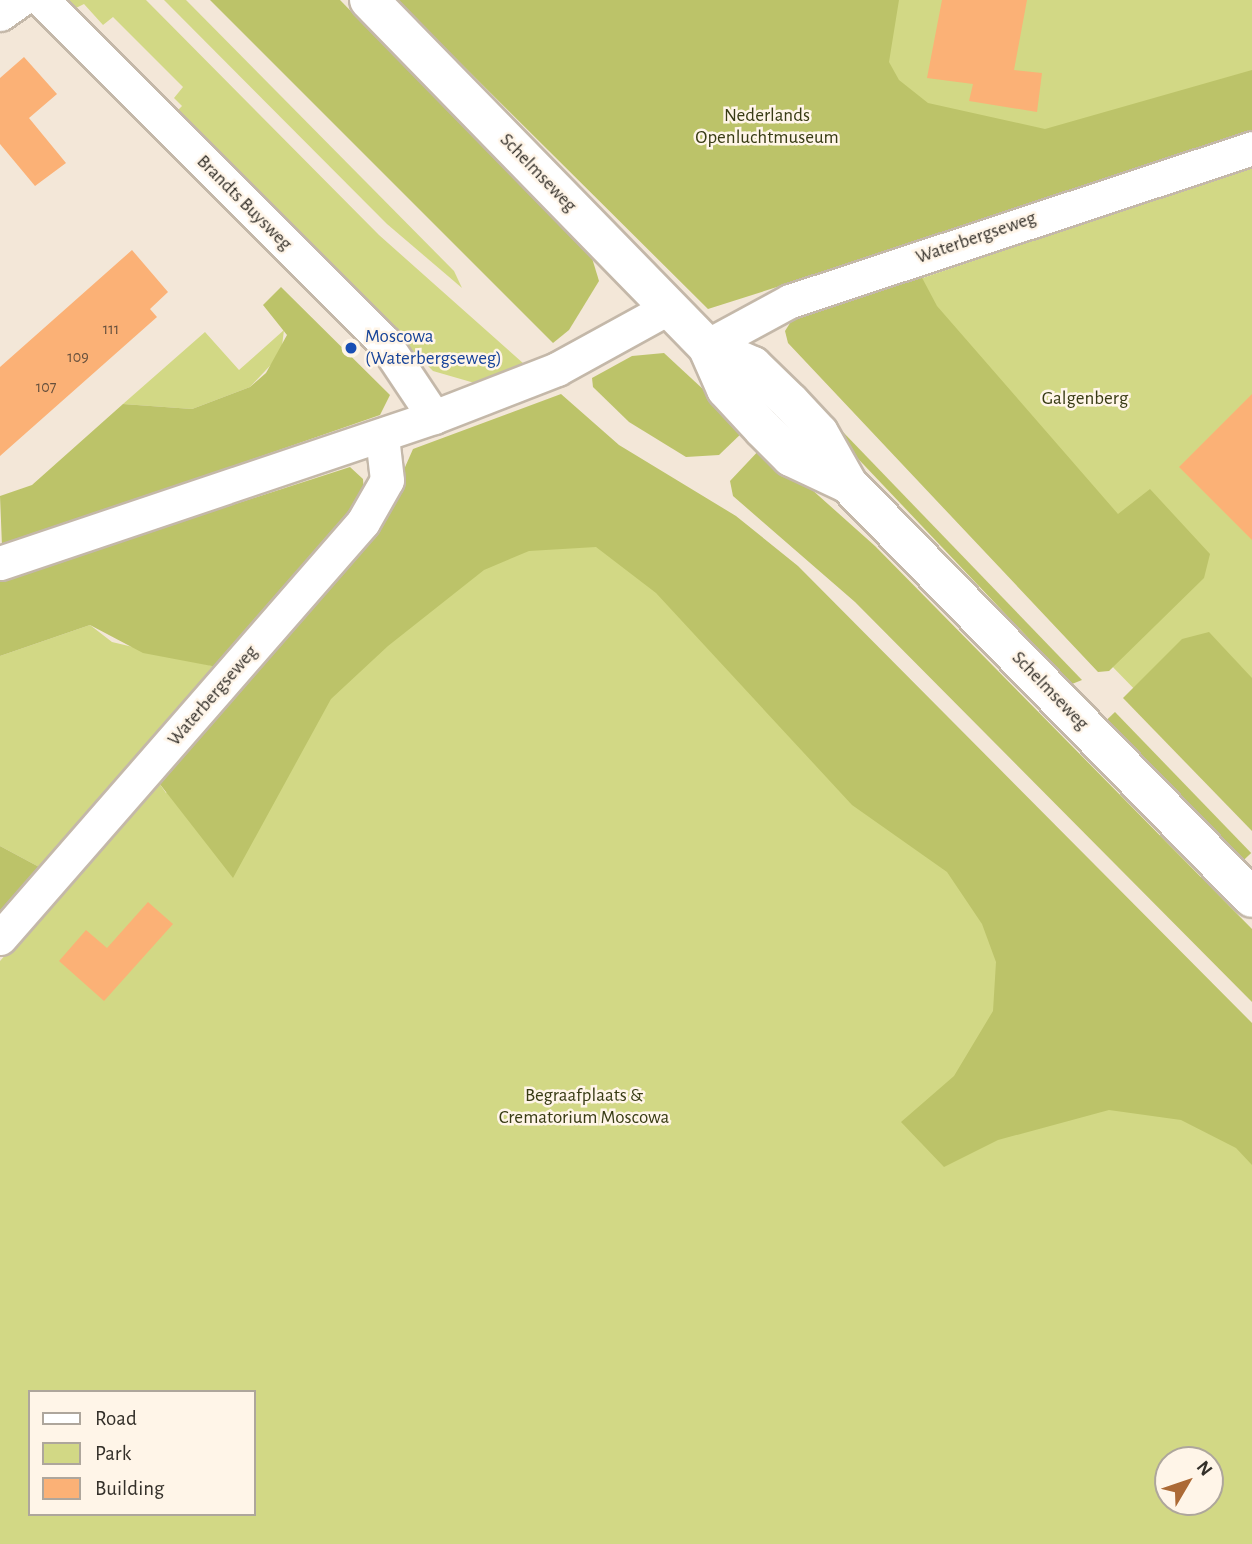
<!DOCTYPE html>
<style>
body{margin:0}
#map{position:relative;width:1252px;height:1544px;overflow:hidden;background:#f3e7d8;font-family:"Alegreya Sans",sans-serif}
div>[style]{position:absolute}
.green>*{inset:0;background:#d2d885}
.forest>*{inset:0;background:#bcc369;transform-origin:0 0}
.building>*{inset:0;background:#fbb176}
.roads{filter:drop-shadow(2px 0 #c4b8a9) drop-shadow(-2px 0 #c4b8a9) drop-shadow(0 2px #c4b8a9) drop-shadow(0 -2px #c4b8a9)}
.street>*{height:33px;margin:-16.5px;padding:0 16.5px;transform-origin:16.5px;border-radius:16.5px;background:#fff}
.secondary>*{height:38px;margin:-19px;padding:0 19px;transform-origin:19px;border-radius:19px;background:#fff}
.dots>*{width:19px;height:19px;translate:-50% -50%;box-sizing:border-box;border:4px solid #fff5e8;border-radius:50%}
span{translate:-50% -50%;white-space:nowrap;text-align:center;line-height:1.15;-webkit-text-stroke:5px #fff5e8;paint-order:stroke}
.number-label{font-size:16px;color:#66503d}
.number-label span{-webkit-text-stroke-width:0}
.park-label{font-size:19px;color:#383b14}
.street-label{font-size:19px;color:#34302a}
.transit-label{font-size:19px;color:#164399}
.left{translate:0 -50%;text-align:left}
.legend{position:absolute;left:28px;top:1390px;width:228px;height:126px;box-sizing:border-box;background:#fff5e8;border:2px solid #aea69c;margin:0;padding:9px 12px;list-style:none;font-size:21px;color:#34302a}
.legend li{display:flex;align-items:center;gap:14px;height:35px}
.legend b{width:35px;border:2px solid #aea69c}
.north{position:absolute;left:1154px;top:1446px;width:70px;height:70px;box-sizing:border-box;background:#fff5e8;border:2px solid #aea69c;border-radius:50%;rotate:51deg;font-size:19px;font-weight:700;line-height:28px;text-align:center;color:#34302a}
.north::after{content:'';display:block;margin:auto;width:24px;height:32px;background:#ac6a36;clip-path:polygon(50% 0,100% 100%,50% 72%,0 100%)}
</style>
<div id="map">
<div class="green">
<i style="clip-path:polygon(68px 0,146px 0,379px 235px,524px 364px,478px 384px,433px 371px,177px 111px,182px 106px,174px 98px,183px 87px,113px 17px,103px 25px,84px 4px,76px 8px)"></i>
<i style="clip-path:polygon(164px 0,186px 0,454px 271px,462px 288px,387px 224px)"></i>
<i style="clip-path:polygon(461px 0,1252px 0,1252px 104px,732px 272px)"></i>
<i style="clip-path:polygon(1252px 166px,1252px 810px,813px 359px,814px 315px)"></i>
<i style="clip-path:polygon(284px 330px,281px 354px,250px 387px,192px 409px,123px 404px,205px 332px,239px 370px)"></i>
<i style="clip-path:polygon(evenodd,512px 460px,1252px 1114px,1252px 1544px,0 1544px,0 961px,159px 783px,166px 793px,512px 460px,30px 1392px,254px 1392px,254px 1514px,30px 1514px,30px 1392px,512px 460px,1168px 1460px,1210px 1460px,1210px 1502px,1168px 1502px,1168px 1460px)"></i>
<i style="clip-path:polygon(90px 625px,112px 642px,217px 667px,41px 868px,0 846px,0 656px)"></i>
</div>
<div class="forest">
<i style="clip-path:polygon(210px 0,340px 0,592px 258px,599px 281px,569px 330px,553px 343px)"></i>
<i style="clip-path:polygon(397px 0,899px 0,889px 62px,899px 80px,928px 103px,1045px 129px,1252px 70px,1252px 136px,708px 309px)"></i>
<i style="clip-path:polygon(919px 272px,937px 306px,1118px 514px,1150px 489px,1210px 554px,1204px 578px,1109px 671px,1098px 672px,788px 343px,785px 331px,797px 312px)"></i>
<i style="clip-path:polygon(281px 287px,390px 395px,380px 415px,2px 546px,0 496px,32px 485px,123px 404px,192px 409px,250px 387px,266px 373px,287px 335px,263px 305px)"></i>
<i style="clip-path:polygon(664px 353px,746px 429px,719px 455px,686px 457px,629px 422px,593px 387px,592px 378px,632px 356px)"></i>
<i style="clip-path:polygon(561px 394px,619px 445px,736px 516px,798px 566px,1252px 1023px,1252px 1165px,1236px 1148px,1181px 1120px,1109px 1110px,998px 1140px,944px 1167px,901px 1122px,954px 1076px,993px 1011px,996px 962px,982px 924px,947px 872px,852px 805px,656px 593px,596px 547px,529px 551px,484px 570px,388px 646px,331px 699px,233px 878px,159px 783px,380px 524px,413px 449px)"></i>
<i style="clip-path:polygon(816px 404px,1082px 680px,1072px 684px,807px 405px)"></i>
<i style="clip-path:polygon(763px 446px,875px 546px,1252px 929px,1252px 1002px,855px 602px,733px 496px,730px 481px)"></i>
<i style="clip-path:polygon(350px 467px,363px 479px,364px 494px,217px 667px,143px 653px,90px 625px,0 656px,0 580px)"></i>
<i style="clip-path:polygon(1209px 632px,1252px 678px,1252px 831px,1123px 698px,1182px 639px)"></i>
<i style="left:1115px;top:712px;width:196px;height:12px;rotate:46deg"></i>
<i style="clip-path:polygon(0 846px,41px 868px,0 913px)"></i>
</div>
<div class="building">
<i style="clip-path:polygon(942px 0,1027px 0,1014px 70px,1042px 73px,1037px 112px,969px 101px,973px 84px,927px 78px)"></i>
<i style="clip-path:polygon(24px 57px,57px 94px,29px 118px,66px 163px,35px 186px,0 144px,0 78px)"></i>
<i style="clip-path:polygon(132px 250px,168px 292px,150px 309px,157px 317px,0 456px,0 367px)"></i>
<i style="clip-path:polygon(1252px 394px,1252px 540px,1179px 467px)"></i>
<i style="clip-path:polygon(148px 902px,173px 924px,104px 1001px,59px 961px,86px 930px,107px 948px)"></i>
</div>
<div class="roads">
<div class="street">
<i style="left:42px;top:0;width:484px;rotate:45deg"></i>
<i style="left:384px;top:342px;width:90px;rotate:56.3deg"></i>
<i style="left:0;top:14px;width:24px;rotate:-35deg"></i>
<i style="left:707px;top:346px;width:94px;rotate:-28.5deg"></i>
<i style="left:790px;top:301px;width:487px;rotate:-18.3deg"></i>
<i style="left:0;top:563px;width:458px;rotate:-18.6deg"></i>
<i style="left:434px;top:417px;width:132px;rotate:-21.3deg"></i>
<i style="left:557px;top:369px;width:129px;rotate:-28.8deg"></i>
<i style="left:0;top:938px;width:552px;rotate:-48.89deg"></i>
<i style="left:363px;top:522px;width:48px;rotate:-60.3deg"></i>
<i style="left:387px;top:480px;width:44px;rotate:-96.5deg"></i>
</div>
<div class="secondary">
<i style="left:369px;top:0;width:484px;rotate:45.7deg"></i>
<i style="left:707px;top:346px;width:47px;rotate:66.2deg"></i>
<i style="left:726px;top:389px;width:54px;rotate:47.2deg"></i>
<i style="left:763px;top:429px;width:40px;rotate:45deg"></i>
<i style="left:791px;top:457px;width:63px;rotate:25.3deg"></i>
<i style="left:707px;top:346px;width:50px;rotate:23.5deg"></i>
<i style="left:753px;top:366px;width:52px;rotate:44.2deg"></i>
<i style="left:790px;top:402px;width:42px;rotate:46.9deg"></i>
<i style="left:819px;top:433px;width:59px;rotate:60.4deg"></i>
<i style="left:848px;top:484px;width:578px;rotate:45.7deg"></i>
</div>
</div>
<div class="dots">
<i style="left:351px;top:348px;background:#1a4fb4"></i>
</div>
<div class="number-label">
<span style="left:111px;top:329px">111</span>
<span style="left:78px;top:357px">109</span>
<span style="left:46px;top:387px">107</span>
</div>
<div class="park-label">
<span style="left:767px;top:127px">Nederlands<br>Openluchtmuseum</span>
<span style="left:1085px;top:399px">Galgenberg</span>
<span style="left:584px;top:1107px">Begraafplaats &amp;<br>Crematorium Moscowa</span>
</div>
<div class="street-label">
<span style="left:538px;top:173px;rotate:46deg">Schelmseweg</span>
<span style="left:244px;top:203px;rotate:45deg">Brandts Buysweg</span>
<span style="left:976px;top:238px;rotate:-19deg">Waterbergseweg</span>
<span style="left:1050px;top:691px;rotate:46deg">Schelmseweg</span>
<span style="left:213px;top:696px;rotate:-49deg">Waterbergseweg</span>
</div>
<div class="transit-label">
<span class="left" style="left:365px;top:348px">Moscowa<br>(Waterbergseweg)</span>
</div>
<ul class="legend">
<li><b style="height:9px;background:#fff"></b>Road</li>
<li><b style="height:19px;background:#d2d885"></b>Park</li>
<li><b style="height:19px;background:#fbb176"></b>Building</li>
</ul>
<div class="north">N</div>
</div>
